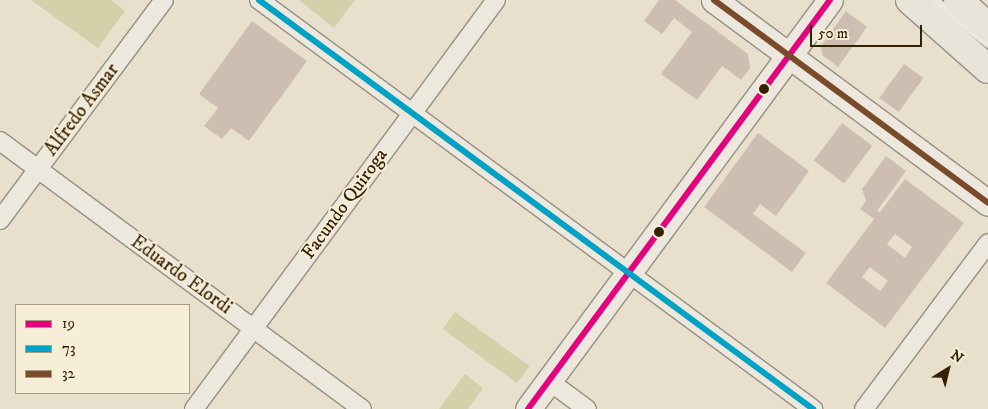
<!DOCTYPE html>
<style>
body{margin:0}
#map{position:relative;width:988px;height:409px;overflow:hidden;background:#e8e0cd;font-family:"IM FELL DW Pica",serif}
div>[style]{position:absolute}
.green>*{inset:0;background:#d4d0aa;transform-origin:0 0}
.building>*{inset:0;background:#cebeb2;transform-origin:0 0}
.roads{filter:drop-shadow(1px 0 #979082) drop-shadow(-1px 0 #979082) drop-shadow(0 1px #979082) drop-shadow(0 -1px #979082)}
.lane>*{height:9px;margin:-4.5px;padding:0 4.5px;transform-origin:4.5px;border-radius:4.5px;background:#ece8de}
.street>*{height:18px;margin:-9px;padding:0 9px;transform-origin:9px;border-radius:9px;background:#ece8de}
.secondary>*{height:25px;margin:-12.5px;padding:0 12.5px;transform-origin:12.5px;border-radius:12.5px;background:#ece8de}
.primary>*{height:28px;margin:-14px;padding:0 14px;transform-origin:14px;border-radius:14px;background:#e9e4d9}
.bus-1>*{height:6px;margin:-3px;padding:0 3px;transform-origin:3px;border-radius:3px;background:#e5007d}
.bus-2>*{height:6px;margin:-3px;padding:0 3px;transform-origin:3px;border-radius:3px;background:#03a2c4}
.bus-3>*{height:6px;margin:-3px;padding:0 3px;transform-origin:3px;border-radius:3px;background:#7a4b2a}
.dots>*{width:14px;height:14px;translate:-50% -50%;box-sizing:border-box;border:2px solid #f7eed7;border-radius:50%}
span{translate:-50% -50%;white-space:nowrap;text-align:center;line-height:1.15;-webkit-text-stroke:4px #f7eed7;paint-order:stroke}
.street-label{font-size:19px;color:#352106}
.legend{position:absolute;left:15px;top:304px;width:175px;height:90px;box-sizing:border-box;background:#f7eed7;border:1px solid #a99c83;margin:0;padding:6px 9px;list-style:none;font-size:15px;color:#352106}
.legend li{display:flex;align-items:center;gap:10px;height:25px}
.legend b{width:25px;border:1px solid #a99c83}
.north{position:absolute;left:923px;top:344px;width:50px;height:50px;-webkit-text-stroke:4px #f7eed7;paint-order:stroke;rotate:36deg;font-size:14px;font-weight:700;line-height:20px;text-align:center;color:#352106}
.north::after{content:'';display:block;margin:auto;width:18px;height:22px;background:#352106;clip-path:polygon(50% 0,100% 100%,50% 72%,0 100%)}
.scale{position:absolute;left:810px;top:25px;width:112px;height:22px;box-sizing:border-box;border:2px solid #352106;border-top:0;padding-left:6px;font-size:15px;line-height:18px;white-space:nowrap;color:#352106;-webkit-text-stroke:4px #f7eed7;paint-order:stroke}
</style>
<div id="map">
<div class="green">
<i style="clip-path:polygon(31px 0,111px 0,125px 11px,98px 48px)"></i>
<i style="clip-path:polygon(299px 0,355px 0,334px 28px)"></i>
<i style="left:455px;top:312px;width:92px;height:21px;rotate:36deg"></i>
<i style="clip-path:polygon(465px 374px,483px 388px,468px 409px,439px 409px)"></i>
</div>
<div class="building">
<i style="clip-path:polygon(659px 0,675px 0,748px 54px,750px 68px,741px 80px,722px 66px,697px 100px,661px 74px,692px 32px,674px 18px,662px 34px,644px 21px)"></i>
<i style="clip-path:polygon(846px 11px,867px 27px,838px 67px,822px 55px,821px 46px)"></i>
<i style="clip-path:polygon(252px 21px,307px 61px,249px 141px,231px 128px,222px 139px,204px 126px,218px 108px,199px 94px)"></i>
<i style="left:904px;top:64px;width:24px;height:42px;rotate:36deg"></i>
<i style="left:842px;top:123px;width:38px;height:47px;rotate:37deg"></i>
<i style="clip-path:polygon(758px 133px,809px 171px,776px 216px,760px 204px,753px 214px,806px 253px,792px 272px,704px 207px)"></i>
<i style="clip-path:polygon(evenodd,886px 156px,906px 171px,877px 211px,880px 212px,905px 179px,964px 223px,885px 328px,826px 283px,874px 219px,860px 209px,866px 201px,862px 189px,886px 156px,895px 234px,912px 247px,905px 258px,887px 244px,895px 234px,886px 156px,870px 267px,888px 281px,880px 291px,862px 277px,870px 267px)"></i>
</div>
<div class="roads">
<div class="lane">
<i style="left:934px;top:0;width:69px;rotate:38.5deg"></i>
</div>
<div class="street">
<i style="left:259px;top:0;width:689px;rotate:36.44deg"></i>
<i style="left:0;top:141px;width:450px;rotate:36.5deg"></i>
<i style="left:0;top:220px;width:274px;rotate:-53.3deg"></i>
<i style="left:549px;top:381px;width:47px;rotate:36.4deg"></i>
<i style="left:194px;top:409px;width:508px;rotate:-53.56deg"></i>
<i style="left:864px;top:409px;width:207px;rotate:-53.2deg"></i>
</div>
<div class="secondary">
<i style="left:714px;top:0;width:341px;rotate:36.5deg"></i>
<i style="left:528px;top:409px;width:508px;rotate:-53.56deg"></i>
</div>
<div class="primary">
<i style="left:910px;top:0;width:104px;rotate:41.5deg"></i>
<i style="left:958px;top:0;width:40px;rotate:42deg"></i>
</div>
</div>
<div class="bus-1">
<i style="left:528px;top:409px;width:508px;rotate:-53.56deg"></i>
</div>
<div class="bus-2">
<i style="left:259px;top:0;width:689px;rotate:36.44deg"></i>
</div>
<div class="bus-3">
<i style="left:714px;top:0;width:341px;rotate:36.5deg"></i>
</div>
<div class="dots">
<i style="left:764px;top:89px;background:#352106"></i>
<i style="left:659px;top:232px;background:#352106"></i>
</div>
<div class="street-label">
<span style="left:82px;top:110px;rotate:-53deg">Alfredo Asmar</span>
<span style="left:345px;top:204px;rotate:-54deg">Facundo Quiroga</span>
<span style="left:181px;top:275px;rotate:36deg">Eduardo Elordi</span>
</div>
<ul class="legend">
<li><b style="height:6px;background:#e5007d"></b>19</li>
<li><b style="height:6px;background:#03a2c4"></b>73</li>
<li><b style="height:6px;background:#7a4b2a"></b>32</li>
</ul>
<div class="north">N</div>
<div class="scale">50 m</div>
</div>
